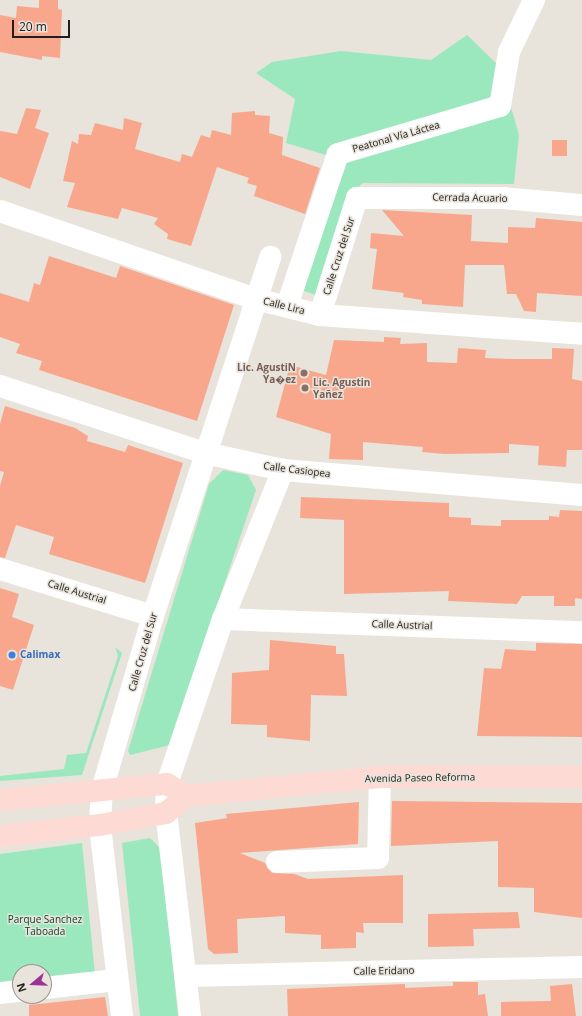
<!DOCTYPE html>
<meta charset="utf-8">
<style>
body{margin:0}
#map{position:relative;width:582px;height:1016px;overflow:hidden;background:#e8e3db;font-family:"Open Sans",sans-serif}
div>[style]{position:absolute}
.green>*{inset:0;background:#9ce8be}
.building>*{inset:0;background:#f8a78c;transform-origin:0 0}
.minor>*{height:22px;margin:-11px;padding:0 11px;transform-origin:11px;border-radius:11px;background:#fff}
.major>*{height:22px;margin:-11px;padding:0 11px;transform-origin:11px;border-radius:11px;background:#fedad4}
.dots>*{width:11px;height:11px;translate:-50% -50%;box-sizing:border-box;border:2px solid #e8e3db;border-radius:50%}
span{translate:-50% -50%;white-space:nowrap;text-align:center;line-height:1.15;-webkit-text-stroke:3px #e8e3db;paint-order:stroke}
.street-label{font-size:10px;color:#201f1c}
.education-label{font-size:10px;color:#785e54;font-weight:700}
.right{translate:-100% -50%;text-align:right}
.left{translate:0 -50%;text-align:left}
.shop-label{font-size:10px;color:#366cbe;font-weight:700}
.park-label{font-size:10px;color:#00462a}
.north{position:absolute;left:12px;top:964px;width:40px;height:40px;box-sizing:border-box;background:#e8e3db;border:1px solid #98958f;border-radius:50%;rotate:251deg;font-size:11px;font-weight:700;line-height:16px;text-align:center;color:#201f1c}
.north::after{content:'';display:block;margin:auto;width:14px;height:18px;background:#9b3396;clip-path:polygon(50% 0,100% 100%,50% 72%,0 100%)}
.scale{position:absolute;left:12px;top:20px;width:58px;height:18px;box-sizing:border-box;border:2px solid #201f1c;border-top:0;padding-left:5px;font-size:12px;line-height:14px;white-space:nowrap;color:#201f1c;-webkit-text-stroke:3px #e8e3db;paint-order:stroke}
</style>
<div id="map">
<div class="green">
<i style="clip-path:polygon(467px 35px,499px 66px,495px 98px,327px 149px,326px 155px,286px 143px,295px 99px,256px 73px,272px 62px,341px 51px,431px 60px)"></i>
<i style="clip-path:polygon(511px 107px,519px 135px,514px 184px,363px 183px,352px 192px,316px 295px,301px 290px,347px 162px)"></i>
<i style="clip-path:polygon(223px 470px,248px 475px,256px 490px,170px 745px,130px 755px,128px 751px,209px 484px)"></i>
<i style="clip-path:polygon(115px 647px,122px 653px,82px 775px,0 781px,0 776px,64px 769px,67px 755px,86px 753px,118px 656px)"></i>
<i style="clip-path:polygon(150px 838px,161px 849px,178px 1016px,140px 1016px,122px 843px)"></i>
<i style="clip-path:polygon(82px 843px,95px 974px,44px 980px,44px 972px,20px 972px,20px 982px,0 985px,0 854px)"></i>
</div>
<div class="building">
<i style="clip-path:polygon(39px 0,58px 0,58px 9px,62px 10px,60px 58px,42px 56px,42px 60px,0 52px,0 15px,16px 18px,17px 6px,39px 8px)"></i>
<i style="clip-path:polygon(26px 108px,41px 110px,35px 128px,49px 133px,30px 189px,0 177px,0 131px,17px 134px)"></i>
<i style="clip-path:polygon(255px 111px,255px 115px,270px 116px,269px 133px,283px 137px,282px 155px,320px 168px,305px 214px,254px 196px,257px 186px,247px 183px,249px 178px,217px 167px,191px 246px,167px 239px,168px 234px,154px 224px,158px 218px,122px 208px,118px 219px,67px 207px,75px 183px,63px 181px,72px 141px,78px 144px,79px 134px,91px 135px,95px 123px,123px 130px,124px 118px,142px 123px,135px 149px,180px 162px,182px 154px,192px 157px,201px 135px,210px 138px,212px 130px,231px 135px,232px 113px)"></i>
<i style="left:567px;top:140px;width:16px;height:15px;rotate:90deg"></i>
<i style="clip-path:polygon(382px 210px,472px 215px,471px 241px,508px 243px,508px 227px,535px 228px,536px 218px,582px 222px,582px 296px,537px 293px,536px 312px,524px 311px,516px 294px,507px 294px,504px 265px,465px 265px,463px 307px,422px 304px,422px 300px,403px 297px,404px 293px,372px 289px,377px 249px,370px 248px,371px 233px,404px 236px)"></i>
<i style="clip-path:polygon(49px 256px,116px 278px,120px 266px,234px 305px,197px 421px,39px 370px,42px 361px,16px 353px,20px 344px,0 337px,0 293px,29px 302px,34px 283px,40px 285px)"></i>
<i style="clip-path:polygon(384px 337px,401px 338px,400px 344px,427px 343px,427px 362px,457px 363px,458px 348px,486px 350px,485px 358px,513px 359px,552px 359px,552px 348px,574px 349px,572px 379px,582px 381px,582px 450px,567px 450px,566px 467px,538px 465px,539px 446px,509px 444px,509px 453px,444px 454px,422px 452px,423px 447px,363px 442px,363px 460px,329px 459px,331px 434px,276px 417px,290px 365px,326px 375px,334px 340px,384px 342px)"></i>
<i style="clip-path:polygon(5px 406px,75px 428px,88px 436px,87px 441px,125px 452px,128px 445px,183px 463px,145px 583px,49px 554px,54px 537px,16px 525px,5px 558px,0 557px,0 486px,4px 472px,0 471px,0 424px)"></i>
<i style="clip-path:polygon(301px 497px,449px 503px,449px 517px,471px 518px,471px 525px,501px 526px,501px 520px,549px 520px,549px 516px,559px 517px,560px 510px,582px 511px,582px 599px,575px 598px,575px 606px,554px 606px,554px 596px,522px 596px,517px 604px,448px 601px,449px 591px,344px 594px,344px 520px,300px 518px)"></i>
<i style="clip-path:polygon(0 588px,19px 594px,12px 617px,34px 625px,13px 690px,0 686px)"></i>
<i style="clip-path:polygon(270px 640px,336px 646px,336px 654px,344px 654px,347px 696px,311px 695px,310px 741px,267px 737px,267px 725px,231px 724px,232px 673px,269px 670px)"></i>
<i style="clip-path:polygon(536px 643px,582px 644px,582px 737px,477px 736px,484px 668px,501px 669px,505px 649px,536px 651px)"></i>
<i style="clip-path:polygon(392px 801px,582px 803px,582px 918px,534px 912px,534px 888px,498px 887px,498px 841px,391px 846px)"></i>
<i style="clip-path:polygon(359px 802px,358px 844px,240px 853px,265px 863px,272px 873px,294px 874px,308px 879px,403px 875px,403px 923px,363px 923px,364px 933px,356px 932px,356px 948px,321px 949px,321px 935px,285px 933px,285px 916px,237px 919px,238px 953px,214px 954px,208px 949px,195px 823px,227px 818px,226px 814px)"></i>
<i style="clip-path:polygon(518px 912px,520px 928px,473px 929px,474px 946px,428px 947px,428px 914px)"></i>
<i style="clip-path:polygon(453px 982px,478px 982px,478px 995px,485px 994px,488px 1016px,288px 1016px,287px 989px,405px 984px,405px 988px,453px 986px)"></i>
<i style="clip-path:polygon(572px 984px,576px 1016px,501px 1016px,501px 1002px,551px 1001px,550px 986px)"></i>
<i style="clip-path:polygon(105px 997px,108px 1016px,29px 1016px,29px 1005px)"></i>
</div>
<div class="minor">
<i style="left:0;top:211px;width:270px;rotate:19deg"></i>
<i style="left:255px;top:299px;width:67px;rotate:13.8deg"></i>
<i style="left:320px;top:315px;width:263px;rotate:4.1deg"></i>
<i style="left:287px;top:306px;width:160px;rotate:-71.5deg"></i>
<i style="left:338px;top:154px;width:169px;rotate:-16.5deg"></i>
<i style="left:500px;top:106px;width:55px;rotate:-80.5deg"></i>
<i style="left:509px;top:52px;width:58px;rotate:-64.3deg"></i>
<i style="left:320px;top:315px;width:123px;rotate:-72.5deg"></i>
<i style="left:357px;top:198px;width:146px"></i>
<i style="left:503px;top:198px;width:79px;rotate:5.1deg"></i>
<i style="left:0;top:386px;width:216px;rotate:18.1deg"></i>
<i style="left:205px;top:453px;width:80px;rotate:12.3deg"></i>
<i style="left:283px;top:470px;width:300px;rotate:4.8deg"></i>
<i style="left:0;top:569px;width:160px;rotate:17.1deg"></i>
<i style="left:223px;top:619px;width:359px;rotate:2.1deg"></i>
<i style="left:277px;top:862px;width:101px;rotate:-2.3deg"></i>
<i style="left:378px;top:858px;width:81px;rotate:-88.6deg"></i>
<i style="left:185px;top:976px;width:397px;rotate:-1.3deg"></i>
<i style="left:44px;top:988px;width:73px;rotate:-6.3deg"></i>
<i style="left:0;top:993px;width:20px;rotate:-6deg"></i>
<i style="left:122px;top:1016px;width:192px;rotate:-96.6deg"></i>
<i style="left:100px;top:825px;width:35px;rotate:-87deg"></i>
<i style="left:102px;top:790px;width:181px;rotate:-73.7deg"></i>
<i style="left:153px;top:616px;width:378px;rotate:-71.9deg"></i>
<i style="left:190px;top:1016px;width:204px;rotate:-96.7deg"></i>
<i style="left:166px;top:813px;width:29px;rotate:-88deg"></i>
<i style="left:167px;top:784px;width:174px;rotate:-71.3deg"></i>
<i style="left:223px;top:619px;width:161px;rotate:-68.1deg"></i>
</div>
<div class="major">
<i style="left:0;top:800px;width:168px;rotate:-5.5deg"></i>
<i style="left:167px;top:784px;width:22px;rotate:32deg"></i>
<i style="left:0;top:836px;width:101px;rotate:-6.3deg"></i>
<i style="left:100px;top:825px;width:67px;rotate:-10.3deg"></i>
<i style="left:166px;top:813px;width:26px;rotate:-40deg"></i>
<i style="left:186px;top:796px;width:195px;rotate:-5.6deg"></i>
<i style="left:380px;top:777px;width:202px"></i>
</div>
<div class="dots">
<i style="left:304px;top:373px;background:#8d6e63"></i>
<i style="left:305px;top:388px;background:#8d6e63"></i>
<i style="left:12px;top:655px;background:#3f7fe0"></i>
</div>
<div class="street-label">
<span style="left:396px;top:137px;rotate:-16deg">Peatonal Vía Láctea</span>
<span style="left:470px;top:198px;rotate:1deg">Cerrada Acuario</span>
<span style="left:339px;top:256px;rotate:-72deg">Calle Cruz del Sur</span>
<span style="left:284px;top:306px;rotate:14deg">Calle Lira</span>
<span style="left:297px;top:470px;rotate:7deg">Calle Casiopea</span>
<span style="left:77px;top:592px;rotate:17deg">Calle Austrial</span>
<span style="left:402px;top:625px;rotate:2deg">Calle Austrial</span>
<span style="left:143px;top:652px;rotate:-74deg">Calle Cruz del Sur</span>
<span style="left:420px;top:778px;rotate:-1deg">Avenida Paseo Reforma</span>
<span style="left:384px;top:971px;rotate:-1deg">Calle Eridano</span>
</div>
<div class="education-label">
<span class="right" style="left:296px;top:373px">Lic. AgustiN<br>Ya�ez</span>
<span class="left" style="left:313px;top:388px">Lic. Agustin<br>Yañez</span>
</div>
<div class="shop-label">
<span class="left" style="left:20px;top:655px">Calimax</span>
</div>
<div class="park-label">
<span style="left:45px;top:925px">Parque Sanchez<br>Taboada</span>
</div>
<div class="north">N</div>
<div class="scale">20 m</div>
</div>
